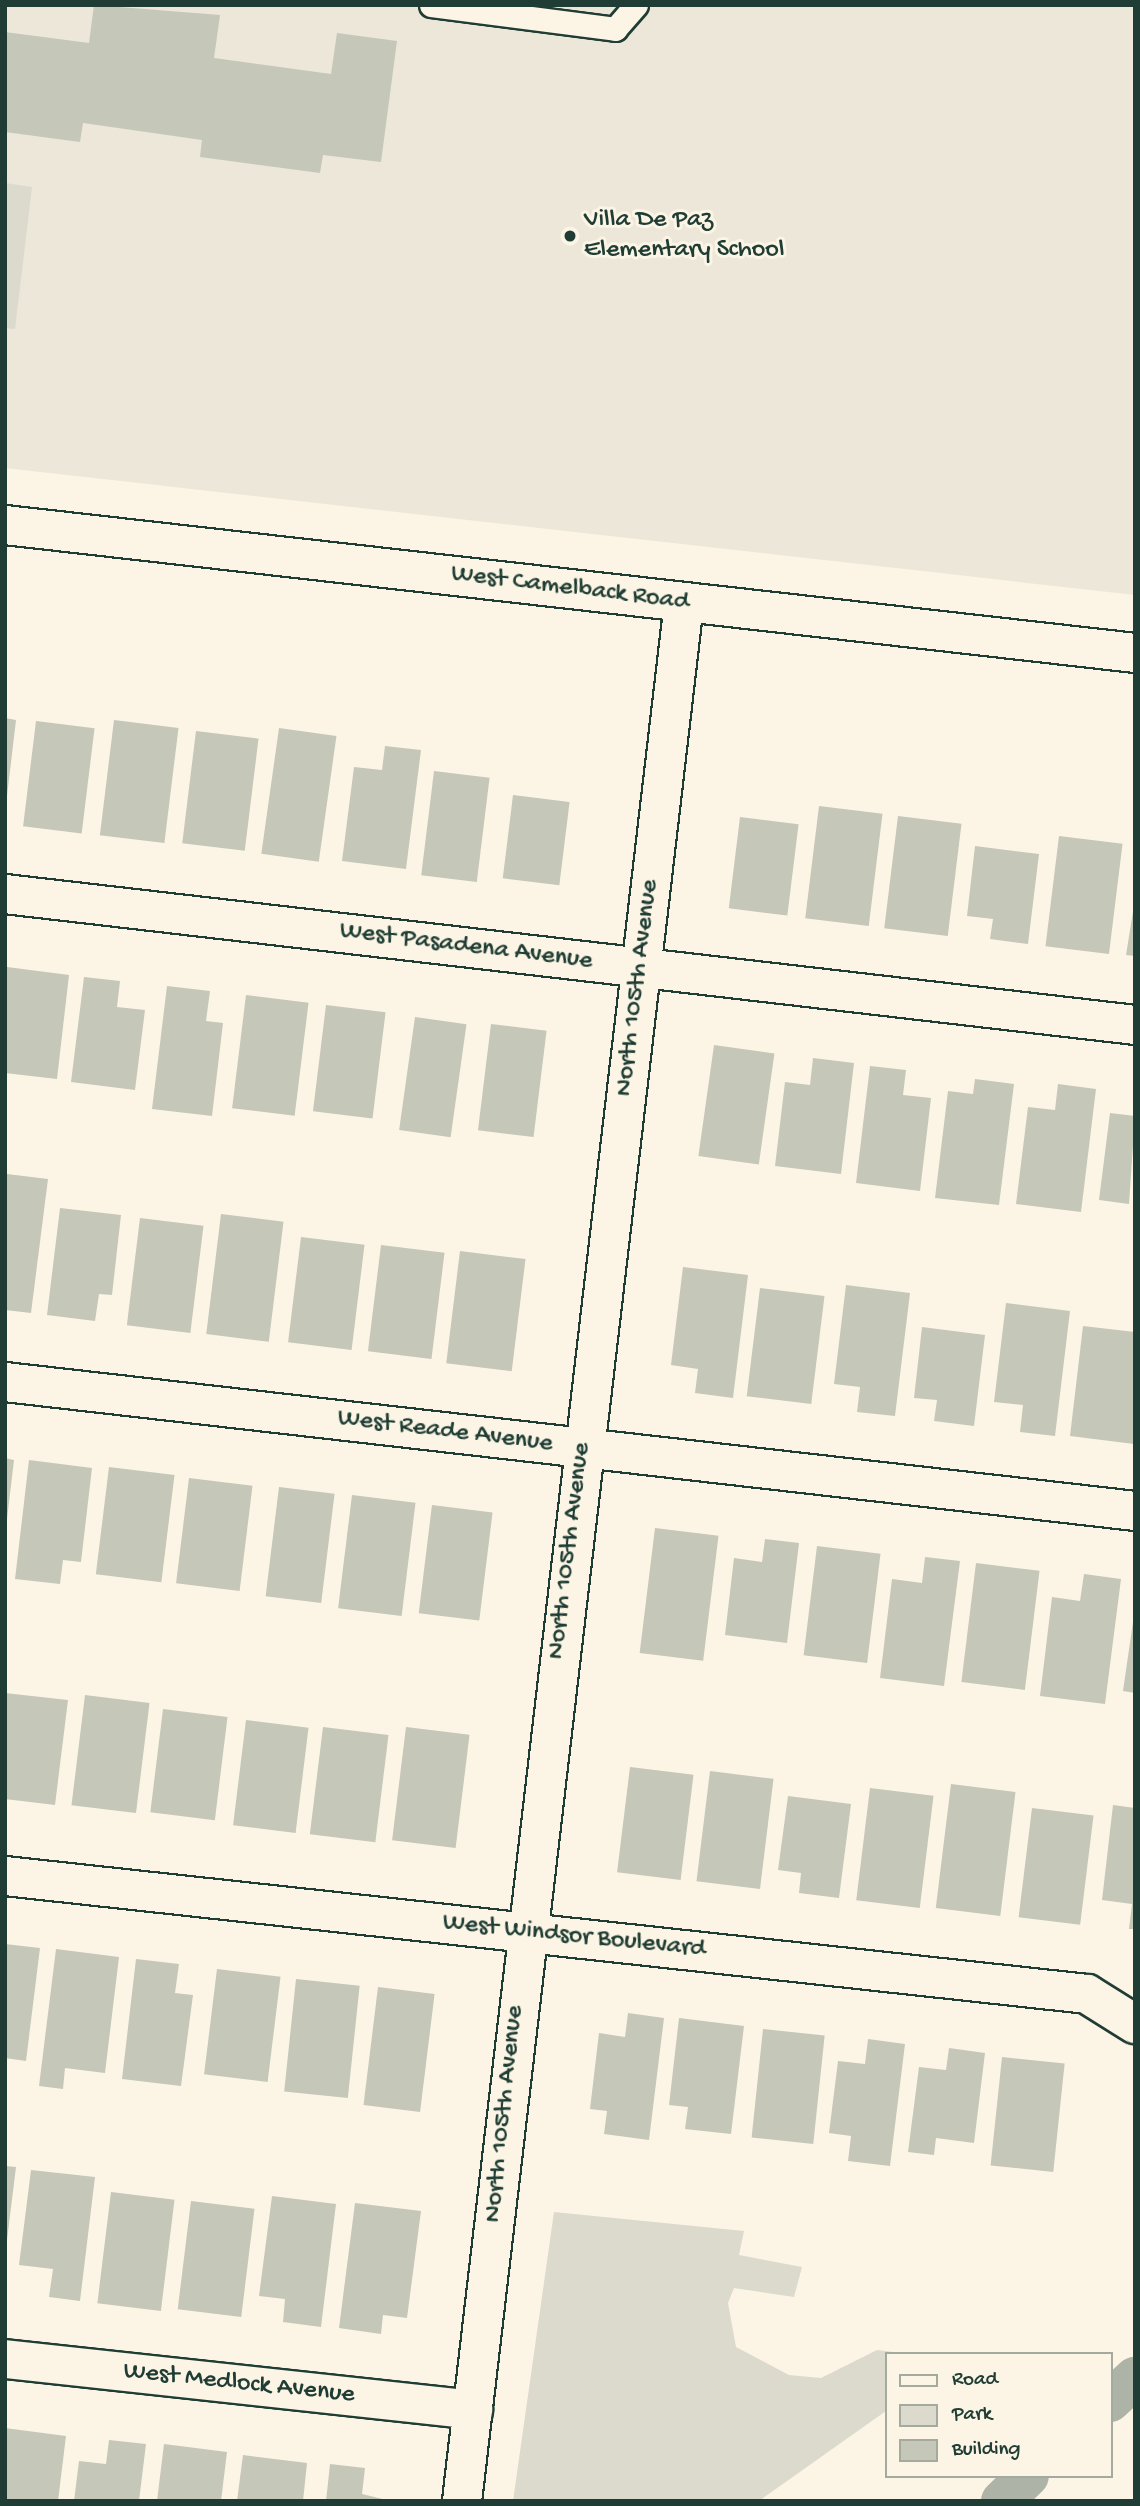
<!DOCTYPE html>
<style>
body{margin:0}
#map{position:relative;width:1140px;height:2506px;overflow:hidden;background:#fcf5e5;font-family:"Gochi Hand",sans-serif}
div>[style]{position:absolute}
.built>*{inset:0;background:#ece7d8}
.green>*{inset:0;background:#dcdacc}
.canal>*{height:42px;margin:-21px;padding:0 21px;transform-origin:21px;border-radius:21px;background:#aeb3a7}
.building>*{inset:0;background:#c5c7b9;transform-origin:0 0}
.roads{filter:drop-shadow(2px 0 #1f3d34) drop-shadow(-2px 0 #1f3d34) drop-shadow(0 2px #1f3d34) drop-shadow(0 -2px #1f3d34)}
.lane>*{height:23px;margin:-11.5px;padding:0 11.5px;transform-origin:11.5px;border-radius:11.5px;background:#fcf5e5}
.street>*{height:38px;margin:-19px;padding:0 19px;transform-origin:19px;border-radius:19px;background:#fcf5e5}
.secondary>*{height:38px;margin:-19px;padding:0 19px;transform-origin:19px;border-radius:19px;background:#fcf5e5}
.primary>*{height:38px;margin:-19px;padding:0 19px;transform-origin:19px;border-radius:19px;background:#fcf5e5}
.dots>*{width:19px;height:19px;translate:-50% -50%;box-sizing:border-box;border:4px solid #fcf5e5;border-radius:50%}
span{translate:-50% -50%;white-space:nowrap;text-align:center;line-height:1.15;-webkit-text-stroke:6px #fcf5e5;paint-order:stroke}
.poi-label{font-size:26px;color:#1f3d34}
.left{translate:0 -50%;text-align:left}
.street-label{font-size:26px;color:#1f3d34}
.frame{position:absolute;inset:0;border:7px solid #1f3d34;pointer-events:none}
.legend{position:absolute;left:885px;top:2352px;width:228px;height:126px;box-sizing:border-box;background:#fcf5e5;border:2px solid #a4ab9e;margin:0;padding:9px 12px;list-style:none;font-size:21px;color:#1f3d34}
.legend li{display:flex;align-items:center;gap:14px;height:35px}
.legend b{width:35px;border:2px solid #a4ab9e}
</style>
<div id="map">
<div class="built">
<i style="clip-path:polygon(5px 5px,1135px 5px,1135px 595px,5px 468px)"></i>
</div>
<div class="green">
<i style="clip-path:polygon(5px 183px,32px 187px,15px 329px,5px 328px)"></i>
<i style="clip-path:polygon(554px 2212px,744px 2231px,739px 2255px,802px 2267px,794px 2297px,734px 2288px,728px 2303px,736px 2347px,789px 2375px,821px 2378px,877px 2350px,910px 2354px,886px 2354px,886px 2411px,759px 2501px,513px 2501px)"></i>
</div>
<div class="canal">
<i style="left:1110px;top:2401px;width:34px;rotate:-43deg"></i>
<i style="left:1002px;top:2501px;width:36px;rotate:-44deg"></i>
</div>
<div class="building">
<i style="clip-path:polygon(94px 5px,220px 15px,214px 58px,331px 74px,337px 33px,397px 41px,381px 162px,323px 155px,320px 173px,200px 157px,202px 140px,83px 123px,80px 142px,5px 132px,5px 32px,89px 43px)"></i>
<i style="clip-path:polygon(5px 718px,16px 720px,7px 796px,5px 796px)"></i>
<i style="left:114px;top:720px;width:65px;height:116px;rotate:7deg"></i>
<i style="left:36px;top:721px;width:59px;height:106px;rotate:7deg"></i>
<i style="left:279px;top:728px;width:58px;height:127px;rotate:8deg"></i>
<i style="left:196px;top:731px;width:63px;height:113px;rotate:7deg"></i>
<i style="clip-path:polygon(385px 746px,421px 750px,406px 869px,342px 861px,354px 767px,382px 770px)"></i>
<i style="left:434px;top:771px;width:56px;height:105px;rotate:7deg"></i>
<i style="left:513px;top:795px;width:57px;height:84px;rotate:7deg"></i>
<i style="left:819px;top:806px;width:64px;height:113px;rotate:7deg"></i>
<i style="left:898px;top:816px;width:64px;height:113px;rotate:7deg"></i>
<i style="left:740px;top:817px;width:59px;height:92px;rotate:7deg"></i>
<i style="left:1059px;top:836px;width:64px;height:111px;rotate:7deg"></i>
<i style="clip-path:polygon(975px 846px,1039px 854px,1028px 944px,990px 939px,993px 919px,967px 916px)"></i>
<i style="clip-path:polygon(1135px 899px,1135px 956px,1126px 955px)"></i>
<i style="clip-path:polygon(7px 967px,69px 975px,57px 1079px,5px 1073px)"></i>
<i style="clip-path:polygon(84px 977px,120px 981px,117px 1007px,145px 1010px,135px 1090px,71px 1082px)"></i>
<i style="clip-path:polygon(167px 986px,210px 991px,206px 1021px,223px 1023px,212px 1116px,152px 1109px)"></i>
<i style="left:246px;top:995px;width:63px;height:114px;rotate:7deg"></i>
<i style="left:326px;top:1005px;width:60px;height:107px;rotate:7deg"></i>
<i style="left:415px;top:1017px;width:52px;height:114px;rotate:8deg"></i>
<i style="left:491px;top:1024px;width:56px;height:107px;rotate:7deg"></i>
<i style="left:714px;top:1045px;width:61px;height:112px;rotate:8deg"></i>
<i style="clip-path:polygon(813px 1058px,854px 1063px,841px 1174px,775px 1166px,785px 1082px,810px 1085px)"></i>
<i style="clip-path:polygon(870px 1066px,906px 1070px,903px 1095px,931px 1098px,920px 1191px,856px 1183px)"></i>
<i style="clip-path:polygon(975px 1079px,1014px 1084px,999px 1205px,935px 1198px,948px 1091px,973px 1094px)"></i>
<i style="clip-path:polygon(1058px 1084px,1096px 1089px,1081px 1212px,1016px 1204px,1028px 1107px,1055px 1110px)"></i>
<i style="clip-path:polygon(1110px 1113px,1135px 1116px,1129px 1204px,1099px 1200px)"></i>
<i style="clip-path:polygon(7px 1174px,48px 1179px,31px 1313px,5px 1310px)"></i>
<i style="clip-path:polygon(60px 1208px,121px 1215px,112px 1295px,99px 1294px,95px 1321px,47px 1315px)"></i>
<i style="left:221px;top:1214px;width:63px;height:121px;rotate:7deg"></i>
<i style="left:140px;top:1218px;width:64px;height:108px;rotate:7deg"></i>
<i style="left:301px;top:1237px;width:64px;height:106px;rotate:7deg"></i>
<i style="left:381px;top:1245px;width:64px;height:107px;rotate:7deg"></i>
<i style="left:460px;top:1251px;width:66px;height:113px;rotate:7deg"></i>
<i style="clip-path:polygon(683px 1267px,748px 1275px,733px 1398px,695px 1393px,698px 1369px,671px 1365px)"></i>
<i style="clip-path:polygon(846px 1285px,910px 1293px,895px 1416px,857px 1412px,860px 1387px,834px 1384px)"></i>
<i style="left:760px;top:1288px;width:65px;height:109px;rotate:7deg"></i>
<i style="clip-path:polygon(1006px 1303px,1070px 1311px,1055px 1436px,1020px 1432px,1023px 1405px,994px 1402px)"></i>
<i style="clip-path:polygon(1083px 1326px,1135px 1332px,1134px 1444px,1070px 1436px)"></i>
<i style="clip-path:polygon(922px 1327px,985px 1335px,974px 1426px,934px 1421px,937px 1400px,914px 1398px)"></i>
<i style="clip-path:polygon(5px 1458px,14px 1460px,7px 1519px,5px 1519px)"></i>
<i style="clip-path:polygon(29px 1460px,92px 1468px,81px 1562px,63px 1560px,60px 1584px,15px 1579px)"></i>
<i style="left:109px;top:1467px;width:66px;height:108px;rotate:7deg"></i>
<i style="left:189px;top:1478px;width:64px;height:106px;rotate:7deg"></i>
<i style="left:279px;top:1487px;width:56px;height:110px;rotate:7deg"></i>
<i style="left:352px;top:1495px;width:64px;height:114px;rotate:7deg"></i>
<i style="left:432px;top:1505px;width:61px;height:109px;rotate:7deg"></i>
<i style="left:655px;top:1528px;width:64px;height:126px;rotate:7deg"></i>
<i style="clip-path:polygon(765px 1539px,799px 1543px,787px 1643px,725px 1635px,734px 1558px,762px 1562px)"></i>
<i style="left:817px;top:1546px;width:64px;height:110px;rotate:7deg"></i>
<i style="clip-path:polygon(925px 1557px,960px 1561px,944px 1686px,880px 1678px,892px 1579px,922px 1583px)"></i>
<i style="left:976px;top:1563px;width:64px;height:120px;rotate:7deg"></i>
<i style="clip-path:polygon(1084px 1574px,1121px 1579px,1105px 1704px,1040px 1696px,1052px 1597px,1080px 1601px)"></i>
<i style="clip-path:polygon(1135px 1608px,1135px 1693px,1123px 1691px)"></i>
<i style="clip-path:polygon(5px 1693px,68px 1700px,55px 1805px,5px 1799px)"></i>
<i style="left:85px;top:1695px;width:65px;height:111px;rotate:7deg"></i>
<i style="left:163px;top:1709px;width:65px;height:104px;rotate:7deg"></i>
<i style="left:246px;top:1720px;width:63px;height:106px;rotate:7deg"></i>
<i style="left:323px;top:1727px;width:66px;height:108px;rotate:7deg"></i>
<i style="left:406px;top:1727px;width:64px;height:114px;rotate:7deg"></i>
<i style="left:630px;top:1767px;width:64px;height:106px;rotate:7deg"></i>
<i style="left:710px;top:1771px;width:64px;height:111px;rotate:7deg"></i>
<i style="left:951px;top:1784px;width:65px;height:125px;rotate:7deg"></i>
<i style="left:870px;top:1788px;width:64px;height:113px;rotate:7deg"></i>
<i style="clip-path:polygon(788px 1796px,851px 1804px,839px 1898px,799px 1893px,801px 1873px,778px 1870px)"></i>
<i style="clip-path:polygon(1113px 1805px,1135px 1808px,1135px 1929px,1129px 1929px,1132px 1904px,1102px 1900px)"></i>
<i style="left:1032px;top:1808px;width:62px;height:110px;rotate:7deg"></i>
<i style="clip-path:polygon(5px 1944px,40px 1948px,26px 2061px,5px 2058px)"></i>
<i style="clip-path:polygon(56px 1949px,119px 1957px,105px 2073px,65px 2068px,63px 2089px,39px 2086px)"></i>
<i style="clip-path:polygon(136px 1959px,179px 1964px,175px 1993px,193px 1995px,181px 2086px,122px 2079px)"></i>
<i style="left:217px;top:1969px;width:64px;height:106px;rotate:7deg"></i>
<i style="left:296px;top:1979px;width:64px;height:113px;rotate:6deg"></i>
<i style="left:378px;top:1987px;width:57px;height:119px;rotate:7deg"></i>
<i style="clip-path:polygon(628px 2013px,664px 2018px,649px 2140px,604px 2134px,607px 2111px,590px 2109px,599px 2033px,625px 2037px)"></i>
<i style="clip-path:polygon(679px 2018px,744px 2026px,731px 2134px,685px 2129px,688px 2107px,669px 2105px)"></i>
<i style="left:763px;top:2029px;width:62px;height:109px;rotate:6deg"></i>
<i style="clip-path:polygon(868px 2039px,905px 2044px,890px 2166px,848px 2161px,851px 2136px,829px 2133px,838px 2061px,865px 2064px)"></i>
<i style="clip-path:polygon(949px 2048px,985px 2053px,974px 2143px,936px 2138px,934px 2155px,908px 2152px,919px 2067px,946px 2070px)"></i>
<i style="left:1002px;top:2057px;width:63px;height:109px;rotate:6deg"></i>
<i style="clip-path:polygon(5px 2166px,16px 2167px,7px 2240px,5px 2240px)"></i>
<i style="clip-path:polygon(31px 2170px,95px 2177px,80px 2301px,49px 2297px,53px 2269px,19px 2265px)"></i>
<i style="left:111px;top:2192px;width:64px;height:112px;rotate:7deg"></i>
<i style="clip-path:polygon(272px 2196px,336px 2204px,321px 2327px,283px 2322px,285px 2299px,259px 2296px)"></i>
<i style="left:191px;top:2201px;width:64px;height:109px;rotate:7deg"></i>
<i style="clip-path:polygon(355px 2203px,421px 2211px,407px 2318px,383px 2315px,381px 2334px,339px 2328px)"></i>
<i style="clip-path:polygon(5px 2428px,66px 2436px,58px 2501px,5px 2501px)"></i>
<i style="clip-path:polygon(109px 2440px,146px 2444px,139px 2501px,74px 2501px,79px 2461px,106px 2464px)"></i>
<i style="clip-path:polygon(164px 2444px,227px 2452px,221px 2501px,157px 2501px)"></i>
<i style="clip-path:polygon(243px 2455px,307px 2463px,303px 2501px,237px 2501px)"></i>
<i style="clip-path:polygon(330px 2464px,365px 2468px,362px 2494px,391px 2501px,326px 2501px)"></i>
</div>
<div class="roads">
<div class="lane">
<i style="left:431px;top:5px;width:186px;rotate:7.4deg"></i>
<i style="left:615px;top:29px;width:32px;rotate:-49deg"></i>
</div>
<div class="street">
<i style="left:5px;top:894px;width:1138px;rotate:6.61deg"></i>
<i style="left:5px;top:1382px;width:1137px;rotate:6.51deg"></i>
<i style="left:5px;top:1876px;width:1088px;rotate:6.22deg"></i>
<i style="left:1087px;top:1994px;width:57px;rotate:32deg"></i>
<i style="left:5px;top:2359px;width:471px;rotate:6.2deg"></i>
</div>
<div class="secondary">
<i style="left:462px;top:2501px;width:1912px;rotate:-83.33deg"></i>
</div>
<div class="primary">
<i style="left:5px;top:525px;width:1137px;rotate:6.46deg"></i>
</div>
</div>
<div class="dots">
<i style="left:570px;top:236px;background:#1f3d34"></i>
</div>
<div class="poi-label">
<span class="left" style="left:584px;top:236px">Villa De Paz<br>Elementary School</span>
</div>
<div class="street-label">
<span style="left:570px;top:589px;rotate:7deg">West Camelback Road</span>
<span style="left:466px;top:947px;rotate:7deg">West Pasadena Avenue</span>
<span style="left:638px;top:988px;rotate:-83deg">North 105th Avenue</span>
<span style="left:445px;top:1432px;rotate:7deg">West Reade Avenue</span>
<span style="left:570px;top:1551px;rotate:-83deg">North 105th Avenue</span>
<span style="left:574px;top:1937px;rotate:6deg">West Windsor Boulevard</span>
<span style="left:505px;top:2114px;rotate:-84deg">North 105th Avenue</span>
<span style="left:239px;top:2384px;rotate:6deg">West Medlock Avenue</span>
</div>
<div class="frame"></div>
<ul class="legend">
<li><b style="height:9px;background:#fcf5e5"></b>Road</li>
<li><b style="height:19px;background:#dcdacc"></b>Park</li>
<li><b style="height:19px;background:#c5c7b9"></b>Building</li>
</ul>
</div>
